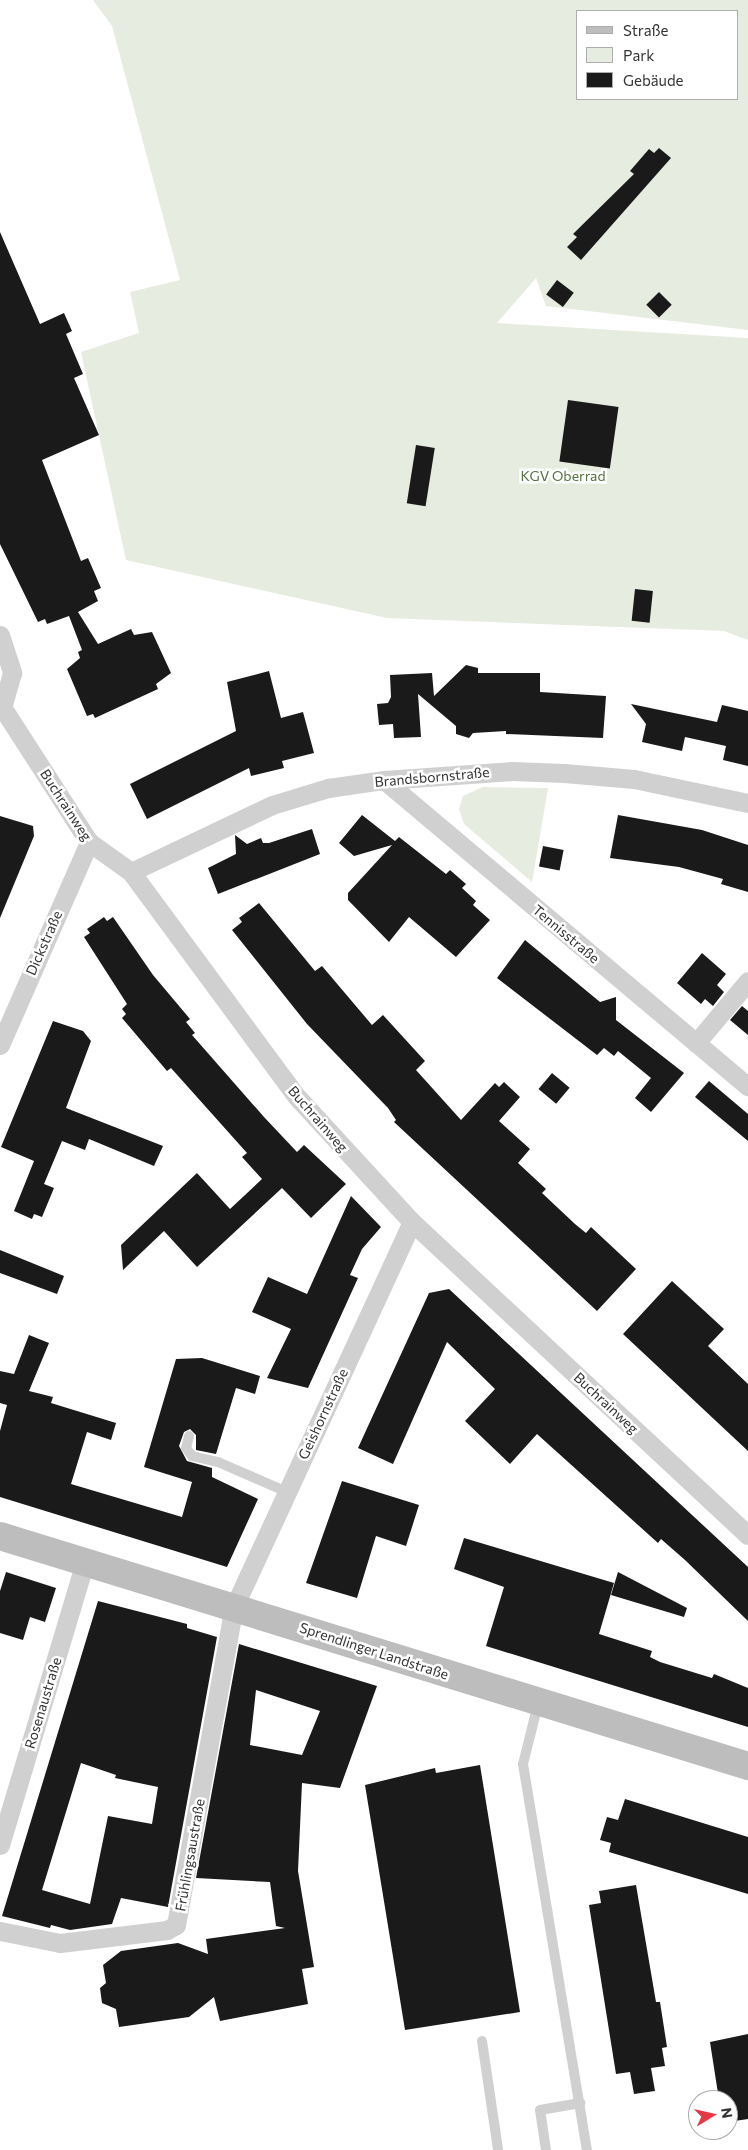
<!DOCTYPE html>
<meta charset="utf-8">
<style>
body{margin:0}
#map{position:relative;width:748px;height:2150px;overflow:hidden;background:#fff;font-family:Commissioner,sans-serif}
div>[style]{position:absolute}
.green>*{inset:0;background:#e6ecdf}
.building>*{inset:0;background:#1a1a1a;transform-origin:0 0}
.service>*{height:10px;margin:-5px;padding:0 5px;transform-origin:5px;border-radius:5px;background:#d0d0d0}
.minor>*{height:19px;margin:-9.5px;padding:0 9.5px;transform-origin:9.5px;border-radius:9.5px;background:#d0d0d0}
.secondary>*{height:28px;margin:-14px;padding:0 14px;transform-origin:14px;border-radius:14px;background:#bdbdbd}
span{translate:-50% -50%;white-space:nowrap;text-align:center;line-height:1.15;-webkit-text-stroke:5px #fff;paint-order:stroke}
.park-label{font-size:14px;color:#56703f}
.street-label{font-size:14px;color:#333}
.legend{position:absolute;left:576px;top:10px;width:162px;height:90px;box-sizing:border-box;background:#fff;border:1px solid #adadad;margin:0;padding:6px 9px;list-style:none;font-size:15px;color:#333}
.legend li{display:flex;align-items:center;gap:10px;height:25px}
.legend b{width:25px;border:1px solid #adadad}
.north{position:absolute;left:688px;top:2090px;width:50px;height:50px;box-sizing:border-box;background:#fff;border:1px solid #adadad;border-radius:50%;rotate:81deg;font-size:14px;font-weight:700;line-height:20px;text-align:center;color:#333}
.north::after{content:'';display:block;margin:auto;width:18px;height:22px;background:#e63946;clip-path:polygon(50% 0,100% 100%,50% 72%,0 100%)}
</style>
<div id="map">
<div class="green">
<i style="clip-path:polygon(evenodd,93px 0,748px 0,748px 330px,546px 306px,536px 278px,497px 323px,748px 338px,748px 640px,724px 631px,387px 618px,126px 560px,81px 352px,139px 333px,130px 292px,180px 280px,112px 26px,93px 0,577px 11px,737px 11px,737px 99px,577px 99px,577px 11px)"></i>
<i style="clip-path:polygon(483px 787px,548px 788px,532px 882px,464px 824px,459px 809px,463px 796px)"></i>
</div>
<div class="building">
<i style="clip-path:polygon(659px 148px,671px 158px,581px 260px,567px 247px,577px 237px,573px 234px,634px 174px,630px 171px,649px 149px,654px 153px)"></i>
<i style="clip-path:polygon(0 232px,40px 324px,64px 313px,72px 331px,66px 334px,83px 374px,74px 378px,99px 435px,42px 460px,81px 561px,88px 558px,101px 588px,94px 591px,98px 601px,78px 612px,98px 644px,131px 629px,134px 635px,152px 632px,171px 673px,156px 684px,158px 689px,95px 718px,93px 714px,87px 716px,67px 669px,80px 658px,78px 652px,82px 650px,69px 616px,47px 624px,45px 619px,38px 622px,0 544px)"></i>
<i style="left:557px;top:280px;width:21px;height:18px;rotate:37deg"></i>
<i style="left:659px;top:292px;width:18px;height:18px;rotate:45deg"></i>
<i style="left:568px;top:400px;width:51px;height:62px;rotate:8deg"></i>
<i style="left:416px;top:445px;width:19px;height:59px;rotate:9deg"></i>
<i style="left:635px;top:589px;width:18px;height:32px;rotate:6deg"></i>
<i style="clip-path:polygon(466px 665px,478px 668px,478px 673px,540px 673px,540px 692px,606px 696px,603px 738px,506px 734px,506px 731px,473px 733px,469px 738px,456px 734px,456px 726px,418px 694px,421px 737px,394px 738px,393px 724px,379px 725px,377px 704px,388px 703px,391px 697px,390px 675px,432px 673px,434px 696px)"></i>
<i style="clip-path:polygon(269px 671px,281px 718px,303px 712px,314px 753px,282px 761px,284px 768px,251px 776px,249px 768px,147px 819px,130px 784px,236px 731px,227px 682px)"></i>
<i style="clip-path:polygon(631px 704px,717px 722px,722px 705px,748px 711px,748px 766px,723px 760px,726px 746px,685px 737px,682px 751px,642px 742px,646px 724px)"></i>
<i style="clip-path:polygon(362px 815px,395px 841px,399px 837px,446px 874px,450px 870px,466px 884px,462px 888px,476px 901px,473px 905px,490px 920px,456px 957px,409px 917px,389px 942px,348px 900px,348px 893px,392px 845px,354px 856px,339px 843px)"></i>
<i style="clip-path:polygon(618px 815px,702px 830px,748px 845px,748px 892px,721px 884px,723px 879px,679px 867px,610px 858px)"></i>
<i style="clip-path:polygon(0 816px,33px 826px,34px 836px,0 918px)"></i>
<i style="clip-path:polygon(312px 829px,320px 854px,218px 894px,208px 868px,236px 854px,235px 835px,247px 844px,261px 838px,263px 843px,269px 843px)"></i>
<i style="left:543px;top:846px;width:21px;height:21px;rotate:11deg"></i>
<i style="clip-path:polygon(259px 903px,315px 971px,322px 966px,372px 1025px,383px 1015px,425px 1061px,416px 1070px,461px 1120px,495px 1083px,499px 1087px,504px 1082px,520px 1097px,499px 1121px,530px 1149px,518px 1163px,546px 1189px,542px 1193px,575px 1224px,586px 1233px,591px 1227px,636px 1269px,597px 1311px,394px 1122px,396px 1120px,388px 1108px,307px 1024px,232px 930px,242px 922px,239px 918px)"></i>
<i style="clip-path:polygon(104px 917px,107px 921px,113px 917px,153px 975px,190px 1019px,186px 1022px,195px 1033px,192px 1035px,264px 1117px,297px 1152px,304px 1145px,346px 1184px,311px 1218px,282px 1188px,197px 1267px,164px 1231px,123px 1270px,121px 1245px,197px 1173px,230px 1209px,262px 1179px,242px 1157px,247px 1153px,171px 1068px,167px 1071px,122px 1018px,126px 1014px,122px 1009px,127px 1004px,84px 937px,90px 933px,87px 929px)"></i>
<i style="clip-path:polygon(525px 940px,600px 1002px,616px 997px,616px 1020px,684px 1073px,651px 1112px,635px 1098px,651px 1078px,618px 1051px,614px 1056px,604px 1048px,597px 1055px,497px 978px)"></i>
<i style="clip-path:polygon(702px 953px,726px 974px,717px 985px,724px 992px,713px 1006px,705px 999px,701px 1004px,677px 983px)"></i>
<i style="clip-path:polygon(742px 1006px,748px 1011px,748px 1035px,730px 1020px)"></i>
<i style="clip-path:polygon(53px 1021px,83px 1031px,91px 1041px,66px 1108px,163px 1146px,154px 1166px,89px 1139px,85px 1150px,62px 1141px,44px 1184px,54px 1188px,42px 1217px,34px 1214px,32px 1219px,14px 1211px,34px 1161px,1px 1147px)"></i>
<i style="left:552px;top:1073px;width:23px;height:21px;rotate:40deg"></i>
<i style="clip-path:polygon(709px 1081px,748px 1114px,748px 1141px,695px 1097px)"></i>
<i style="clip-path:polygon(351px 1196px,381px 1227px,362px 1249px,350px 1275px,358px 1278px,308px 1388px,267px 1378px,291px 1329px,252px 1312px,268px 1277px,307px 1294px)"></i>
<i style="clip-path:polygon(0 1250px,64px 1276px,57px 1294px,0 1273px)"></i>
<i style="clip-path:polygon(672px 1281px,724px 1329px,708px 1346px,748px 1384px,748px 1451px,623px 1334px)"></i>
<i style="clip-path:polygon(449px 1289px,748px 1567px,748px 1621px,685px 1560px,661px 1539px,658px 1543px,537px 1434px,510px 1464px,465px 1421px,495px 1389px,447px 1342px,393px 1464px,358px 1448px,429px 1293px)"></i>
<i style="clip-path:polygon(29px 1335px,49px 1343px,29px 1391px,53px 1397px,51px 1403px,116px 1423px,111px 1440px,87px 1432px,71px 1484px,182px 1517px,192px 1482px,144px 1467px,176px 1359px,202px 1358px,260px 1376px,255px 1394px,236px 1388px,216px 1454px,196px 1450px,196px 1435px,190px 1429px,184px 1432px,179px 1446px,187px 1461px,212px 1468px,212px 1477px,258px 1499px,227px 1567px,0 1497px,0 1431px,7px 1405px,0 1403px,0 1371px,14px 1374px)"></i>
<i style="clip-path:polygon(342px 1481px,419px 1505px,406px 1546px,376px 1536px,357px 1598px,306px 1583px)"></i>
<i style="clip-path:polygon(464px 1538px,614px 1583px,599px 1634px,652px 1651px,650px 1657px,660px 1662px,712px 1678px,714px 1674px,748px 1688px,748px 1727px,486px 1646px,504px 1587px,454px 1569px)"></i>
<i style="clip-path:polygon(6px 1572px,56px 1588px,45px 1622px,30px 1617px,23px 1640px,0 1633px,0 1591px)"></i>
<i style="clip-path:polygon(618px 1572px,687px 1608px,684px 1617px,611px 1595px)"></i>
<i style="clip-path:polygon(evenodd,98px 1601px,187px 1624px,187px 1628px,217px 1637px,168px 1907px,121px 1898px,112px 1924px,70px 1930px,51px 1925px,50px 1928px,2px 1916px,98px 1601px,81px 1763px,116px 1775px,115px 1778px,158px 1787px,152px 1824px,108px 1816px,90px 1904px,42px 1890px,81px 1763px)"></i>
<i style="clip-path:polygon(evenodd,239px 1644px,377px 1686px,340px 1788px,302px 1783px,298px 1871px,314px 1967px,302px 1969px,308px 2004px,220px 2021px,214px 1997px,189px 2017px,119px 2027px,116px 2009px,102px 2003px,100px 1988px,106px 1983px,103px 1965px,121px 1951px,178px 1943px,208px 1954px,206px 1939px,285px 1928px,276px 1926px,270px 1882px,196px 1878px,239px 1644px,256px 1690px,320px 1711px,302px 1755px,250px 1745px,256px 1690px)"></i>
<i style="clip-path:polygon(480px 1765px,520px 2012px,405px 2030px,365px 1785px,435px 1768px,436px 1773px)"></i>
<i style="clip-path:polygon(625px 1799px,748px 1837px,748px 1894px,609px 1852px,611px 1843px,600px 1840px,607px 1817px,618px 1820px)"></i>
<i style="clip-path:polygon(636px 1885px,656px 2002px,660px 2002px,667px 2047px,662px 2048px,665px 2066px,651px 2068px,655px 2091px,634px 2094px,630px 2072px,616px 2074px,589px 1905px,601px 1903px,599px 1891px)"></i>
<i style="clip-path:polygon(748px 2034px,748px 2119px,728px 2122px,728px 2100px,719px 2100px,710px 2042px)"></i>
</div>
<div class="service">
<i style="left:189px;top:1436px;width:12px;rotate:104deg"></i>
<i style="left:186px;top:1448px;width:10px;rotate:53deg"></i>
<i style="left:192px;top:1456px;width:27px;rotate:13deg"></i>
<i style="left:218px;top:1462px;width:75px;rotate:23.5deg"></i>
<i style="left:538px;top:1704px;width:62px;rotate:104deg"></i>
<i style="left:523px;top:1764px;width:391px;rotate:80.6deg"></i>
<i style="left:482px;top:2041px;width:110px;rotate:81.6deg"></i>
<i style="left:546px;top:2150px;width:40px;rotate:-98.5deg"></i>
<i style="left:540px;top:2110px;width:41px;rotate:-9.9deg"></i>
</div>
<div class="minor">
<i style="left:0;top:635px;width:40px;rotate:72deg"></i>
<i style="left:12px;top:673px;width:35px;rotate:106deg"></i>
<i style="left:2px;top:707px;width:161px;rotate:57.2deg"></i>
<i style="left:89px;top:842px;width:52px;rotate:35.5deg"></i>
<i style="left:131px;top:872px;width:280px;rotate:53.6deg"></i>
<i style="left:297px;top:1097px;width:170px;rotate:47.4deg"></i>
<i style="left:412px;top:1222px;width:459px;rotate:43deg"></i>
<i style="left:384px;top:780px;width:476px;rotate:40.1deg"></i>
<i style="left:131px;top:872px;width:156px;rotate:-25.4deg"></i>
<i style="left:272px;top:805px;width:59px;rotate:-16.9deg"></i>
<i style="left:328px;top:788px;width:57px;rotate:-8.1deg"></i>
<i style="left:384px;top:780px;width:128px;rotate:-4deg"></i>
<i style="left:512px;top:771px;width:52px;rotate:2.2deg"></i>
<i style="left:564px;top:773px;width:70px;rotate:4.9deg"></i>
<i style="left:634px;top:779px;width:116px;rotate:11.9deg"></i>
<i style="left:696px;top:1043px;width:81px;rotate:-50deg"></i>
<i style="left:0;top:1045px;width:222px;rotate:-66.3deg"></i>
<i style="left:0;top:1845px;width:295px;rotate:-73.3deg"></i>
<i style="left:0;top:1931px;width:61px;rotate:11.3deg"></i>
<i style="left:60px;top:1943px;width:108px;rotate:-6.9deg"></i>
<i style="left:167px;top:1930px;width:10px;rotate:-29deg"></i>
<i style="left:176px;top:1925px;width:323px;rotate:-79.7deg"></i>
<i style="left:234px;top:1607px;width:424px;rotate:-65.2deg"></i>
</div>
<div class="secondary">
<i style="left:0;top:1536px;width:783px;rotate:17.09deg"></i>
</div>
<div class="park-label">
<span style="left:563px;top:476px">KGV Oberrad</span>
</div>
<div class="street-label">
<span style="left:432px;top:777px;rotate:-5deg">Brandsbornstraße</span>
<span style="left:66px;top:805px;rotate:57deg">Buchrainweg</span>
<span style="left:566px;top:934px;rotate:40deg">Tennisstraße</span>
<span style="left:44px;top:943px;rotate:-66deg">Dickstraße</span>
<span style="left:318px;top:1119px;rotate:49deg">Buchrainweg</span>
<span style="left:606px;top:1403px;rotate:43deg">Buchrainweg</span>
<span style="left:323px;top:1414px;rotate:-65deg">Geishornstraße</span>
<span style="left:374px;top:1651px;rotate:18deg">Sprendlinger Landstraße</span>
<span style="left:43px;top:1703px;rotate:-73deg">Rosenaustraße</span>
<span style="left:190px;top:1855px;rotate:-80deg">Frühlingsaustraße</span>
</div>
<ul class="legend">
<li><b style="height:6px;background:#bdbdbd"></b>Straße</li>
<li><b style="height:14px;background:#e6ecdf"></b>Park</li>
<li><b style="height:14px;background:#1a1a1a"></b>Gebäude</li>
</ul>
<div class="north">N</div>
</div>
